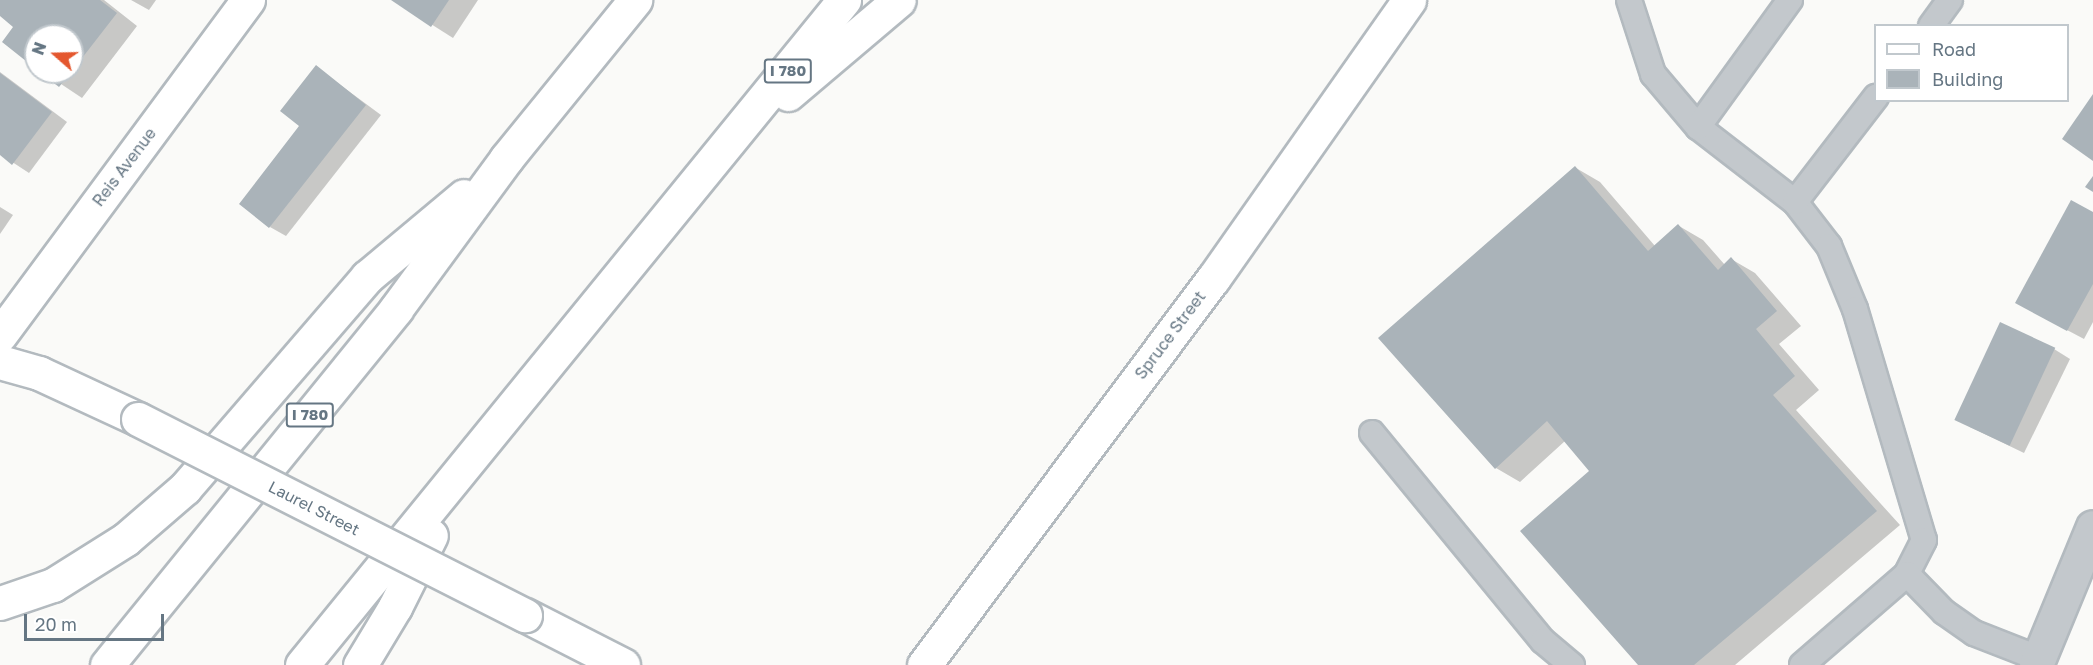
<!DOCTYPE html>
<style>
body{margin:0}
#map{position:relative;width:2093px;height:665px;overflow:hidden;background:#fafaf8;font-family:"Golos Text",sans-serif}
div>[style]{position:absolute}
.shadow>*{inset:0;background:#0003}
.building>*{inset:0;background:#aab3b9;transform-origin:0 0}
.roads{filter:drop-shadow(2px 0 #b3babf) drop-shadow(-2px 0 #b3babf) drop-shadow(0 2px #b3babf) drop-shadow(0 -2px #b3babf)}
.lane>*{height:24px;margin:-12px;padding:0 12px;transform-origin:12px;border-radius:12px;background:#c3c8cc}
.street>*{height:33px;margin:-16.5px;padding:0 16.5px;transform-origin:16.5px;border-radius:16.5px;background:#c3c8cc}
.secondary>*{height:33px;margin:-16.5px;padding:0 16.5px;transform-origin:16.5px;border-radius:16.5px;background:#fff}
.highway>*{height:33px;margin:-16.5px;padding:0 16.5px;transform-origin:16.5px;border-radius:16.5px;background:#fff}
.bridges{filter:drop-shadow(2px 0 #b3babf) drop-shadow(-2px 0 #b3babf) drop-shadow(0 2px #b3babf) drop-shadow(0 -2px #b3babf)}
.secondary-bridge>*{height:33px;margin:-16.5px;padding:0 16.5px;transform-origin:16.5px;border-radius:16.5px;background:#fff}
span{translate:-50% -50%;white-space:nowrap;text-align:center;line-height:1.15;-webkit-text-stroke:6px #fff;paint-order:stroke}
.shield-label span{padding:2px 4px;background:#fff;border:2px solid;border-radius:4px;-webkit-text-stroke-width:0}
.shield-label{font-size:15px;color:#657683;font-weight:700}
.street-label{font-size:16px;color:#657683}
.legend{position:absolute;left:1874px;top:24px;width:195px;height:78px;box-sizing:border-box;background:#fff;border:2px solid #c1c8cd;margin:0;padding:8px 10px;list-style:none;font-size:18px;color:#657683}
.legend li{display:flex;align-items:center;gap:12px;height:30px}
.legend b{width:30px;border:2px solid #c1c8cd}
.north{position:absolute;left:24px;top:24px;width:60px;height:60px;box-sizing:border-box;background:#fff;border:2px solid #c1c8cd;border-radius:50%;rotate:290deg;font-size:16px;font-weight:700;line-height:24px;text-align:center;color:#657683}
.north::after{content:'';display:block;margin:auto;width:21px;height:27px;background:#e4572e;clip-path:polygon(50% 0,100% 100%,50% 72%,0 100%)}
.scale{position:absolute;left:24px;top:614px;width:140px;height:27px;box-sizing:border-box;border:3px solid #657683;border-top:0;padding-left:8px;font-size:18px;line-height:21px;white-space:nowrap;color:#657683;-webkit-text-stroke:4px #fff;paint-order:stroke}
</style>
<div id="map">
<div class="shadow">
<i style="clip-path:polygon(0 0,104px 0,137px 26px,82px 98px,43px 72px,72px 72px,72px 36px,36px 36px,36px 67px,16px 27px,0 15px)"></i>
<i style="clip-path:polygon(131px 0,156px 0,149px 10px)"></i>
<i style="clip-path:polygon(393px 0,478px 0,453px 38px)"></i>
<i style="clip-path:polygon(316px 67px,381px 115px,286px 236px,270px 227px)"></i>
<i style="clip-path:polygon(0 72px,67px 122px,29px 173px,0 154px)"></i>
<i style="clip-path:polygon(1576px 168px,1600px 182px,1655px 246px,1679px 226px,1703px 240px,1725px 265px,1731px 259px,1755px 273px,1801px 326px,1779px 344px,1819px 390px,1796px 410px,1900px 525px,1735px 665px,1640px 665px,1591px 471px,1565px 441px,1520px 482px,1496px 468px)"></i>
<i style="clip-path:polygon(0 207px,13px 215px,0 234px)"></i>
<i style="clip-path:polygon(2093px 214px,2093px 322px,2084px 339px,2033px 312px)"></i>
<i style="clip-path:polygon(2054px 349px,2070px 359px,2024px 453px,1970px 427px)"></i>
</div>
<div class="building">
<i style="clip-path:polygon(0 0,100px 0,117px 13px,72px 71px,72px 36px,36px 36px,36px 69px,2px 42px,13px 27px,0 16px)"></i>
<i style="clip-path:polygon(391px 0,449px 0,431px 27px)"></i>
<i style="clip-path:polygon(316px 65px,366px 105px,269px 228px,239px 204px,299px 126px,280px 111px)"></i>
<i style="clip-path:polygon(40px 72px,71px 72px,59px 87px)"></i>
<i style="clip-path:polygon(0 73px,52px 112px,12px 165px,0 155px)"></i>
<i style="clip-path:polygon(2093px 94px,2093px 161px,2062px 139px)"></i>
<i style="clip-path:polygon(1575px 166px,1648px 251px,1678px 224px,1718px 270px,1731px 257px,1777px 311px,1756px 329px,1795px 376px,1773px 395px,1877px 511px,1694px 665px,1638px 665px,1520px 531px,1589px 471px,1547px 421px,1495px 469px,1378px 338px)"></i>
<i style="clip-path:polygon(2093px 176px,2093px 192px,2085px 187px)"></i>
<i style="clip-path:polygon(2071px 200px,2093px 212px,2093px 284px,2067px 331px,2015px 303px)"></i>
<i style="left:2000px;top:322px;width:61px;height:108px;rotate:25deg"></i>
</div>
<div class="roads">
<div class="lane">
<i style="left:1629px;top:0;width:78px;rotate:72deg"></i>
<i style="left:1653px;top:74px;width:70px;rotate:49.7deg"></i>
<i style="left:1698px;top:127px;width:123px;rotate:37.7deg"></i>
<i style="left:1795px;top:202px;width:56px;rotate:52.3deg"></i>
<i style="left:1829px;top:246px;width:68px;rotate:67.6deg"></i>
<i style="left:1855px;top:309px;width:241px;rotate:73.4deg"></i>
<i style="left:1924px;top:540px;width:38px;rotate:117deg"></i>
<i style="left:1907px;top:574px;width:139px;rotate:139.1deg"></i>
<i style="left:1931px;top:26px;width:32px;rotate:-54deg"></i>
<i style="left:1698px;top:127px;width:157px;rotate:-54.1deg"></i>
<i style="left:1795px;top:202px;width:133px;rotate:-52.4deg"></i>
<i style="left:1372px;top:433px;width:269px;rotate:50.6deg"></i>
<i style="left:1543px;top:641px;width:38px;rotate:40deg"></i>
<i style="left:1907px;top:574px;width:53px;rotate:45.8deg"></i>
<i style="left:1944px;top:612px;width:37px;rotate:35deg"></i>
<i style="left:1974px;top:633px;width:69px;rotate:21.3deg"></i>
</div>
<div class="street">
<i style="left:2036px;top:665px;width:149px;rotate:-67.6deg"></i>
</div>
<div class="secondary">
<i style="left:0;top:335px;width:417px;rotate:-53.5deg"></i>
<i style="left:0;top:362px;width:41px;rotate:15.8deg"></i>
<i style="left:39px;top:373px;width:109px;rotate:24.9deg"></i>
<i style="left:525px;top:615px;width:110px;rotate:27deg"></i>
<i style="left:924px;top:665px;width:482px;rotate:-53.2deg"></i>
<i style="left:1213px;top:279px;width:341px;rotate:-54.9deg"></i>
</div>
<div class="highway">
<i style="left:788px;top:94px;width:145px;rotate:-40.3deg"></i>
<i style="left:0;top:603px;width:56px;rotate:-18.8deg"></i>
<i style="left:53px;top:585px;width:86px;rotate:-32.2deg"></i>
<i style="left:126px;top:539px;width:78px;rotate:-40.8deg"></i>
<i style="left:185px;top:488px;width:279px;rotate:-49.2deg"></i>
<i style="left:367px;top:277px;width:126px;rotate:-39.9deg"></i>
<i style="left:107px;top:665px;width:459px;rotate:-50.9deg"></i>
<i style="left:396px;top:309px;width:186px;rotate:-53.7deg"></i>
<i style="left:506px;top:159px;width:205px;rotate:-50.9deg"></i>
<i style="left:302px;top:665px;width:858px;rotate:-50.82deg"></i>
<i style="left:360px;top:665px;width:68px;rotate:-58.9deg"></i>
<i style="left:395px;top:607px;width:80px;rotate:-63.4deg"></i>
</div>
</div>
<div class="bridges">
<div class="secondary-bridge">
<i style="left:138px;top:419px;width:434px;rotate:26.9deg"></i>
</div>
</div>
<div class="shield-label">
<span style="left:788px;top:71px">I 780</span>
<span style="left:310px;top:415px">I 780</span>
</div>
<div class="street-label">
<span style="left:124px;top:167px;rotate:-53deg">Reis Avenue</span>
<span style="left:1170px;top:335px;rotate:-53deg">Spruce Street</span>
<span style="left:314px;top:508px;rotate:27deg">Laurel Street</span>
</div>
<ul class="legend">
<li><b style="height:8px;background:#fff"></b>Road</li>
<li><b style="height:16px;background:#aab3b9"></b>Building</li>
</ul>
<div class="north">N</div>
<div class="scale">20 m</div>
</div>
